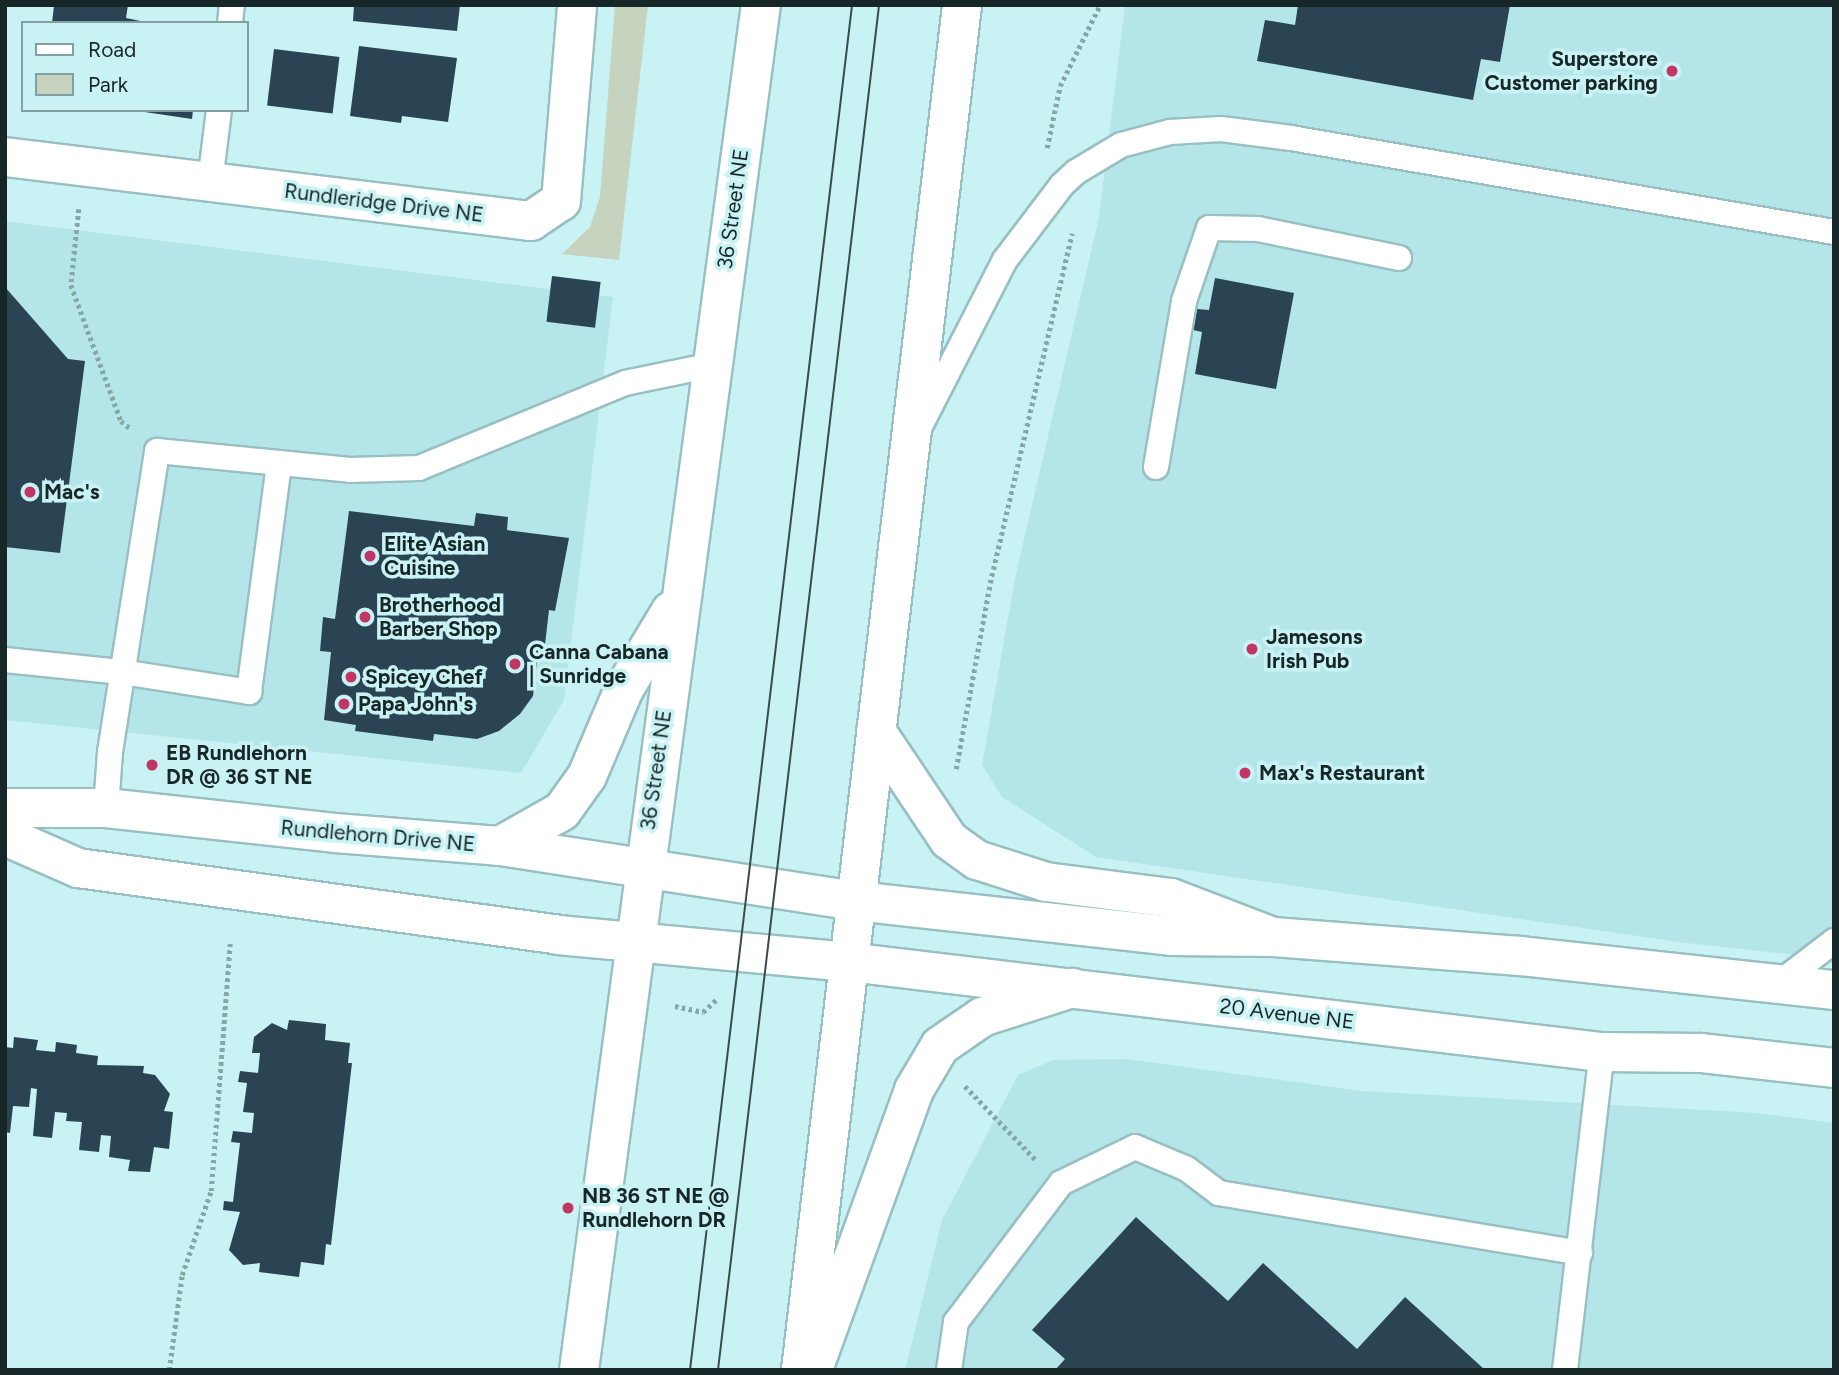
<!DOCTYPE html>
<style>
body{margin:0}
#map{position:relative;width:1839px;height:1375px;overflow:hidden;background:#c9f2f4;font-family:Figtree,sans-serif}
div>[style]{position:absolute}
.built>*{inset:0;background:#b4e6e9}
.green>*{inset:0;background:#c5d3bf}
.building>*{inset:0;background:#2a4453;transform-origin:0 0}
.path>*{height:4.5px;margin-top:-2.25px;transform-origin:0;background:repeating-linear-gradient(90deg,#87a6a8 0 3.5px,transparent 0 7px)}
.roads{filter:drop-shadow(2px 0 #98bfc2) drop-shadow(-2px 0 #98bfc2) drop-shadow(0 2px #98bfc2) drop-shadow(0 -2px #98bfc2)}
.service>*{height:24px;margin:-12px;padding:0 12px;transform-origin:12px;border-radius:12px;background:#fff}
.minor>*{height:38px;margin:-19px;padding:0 19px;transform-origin:19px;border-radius:19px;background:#fff}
.tertiary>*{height:38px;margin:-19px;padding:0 19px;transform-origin:19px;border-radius:19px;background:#fff}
.secondary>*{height:38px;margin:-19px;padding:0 19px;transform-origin:19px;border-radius:19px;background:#fff}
.tram>*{height:2px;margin:-1px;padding:0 1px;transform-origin:1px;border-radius:1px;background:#384c4d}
.dots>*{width:19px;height:19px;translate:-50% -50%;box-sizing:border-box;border:4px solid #c9f2f4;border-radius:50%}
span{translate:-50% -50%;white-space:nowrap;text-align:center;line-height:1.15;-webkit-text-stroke:7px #c9f2f4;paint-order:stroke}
.poi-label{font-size:21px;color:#172627;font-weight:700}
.right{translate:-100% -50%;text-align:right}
.left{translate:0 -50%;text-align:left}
.street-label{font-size:21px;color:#172627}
.frame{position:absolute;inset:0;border:7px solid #172627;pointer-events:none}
.legend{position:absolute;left:21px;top:21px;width:228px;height:91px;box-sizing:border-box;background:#c9f2f4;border:2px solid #82a0a2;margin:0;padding:9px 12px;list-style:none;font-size:21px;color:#172627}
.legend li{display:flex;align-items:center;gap:14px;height:35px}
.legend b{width:35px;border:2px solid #82a0a2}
</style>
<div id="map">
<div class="built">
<i style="clip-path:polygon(1125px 5px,1834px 5px,1834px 959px,1686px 943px,1096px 857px,1002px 797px,982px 765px,1015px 578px,1099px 217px)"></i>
<i style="clip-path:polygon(5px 221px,613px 297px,564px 700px,521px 773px,5px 720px)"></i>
<i style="clip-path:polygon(1126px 1059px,1362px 1091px,1758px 1113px,1834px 1123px,1834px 1370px,905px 1370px,942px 1220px,1018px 1075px,1053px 1060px)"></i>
</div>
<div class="green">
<i style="clip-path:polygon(615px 5px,648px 5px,619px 260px,562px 254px,590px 227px,600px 197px)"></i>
</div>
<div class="building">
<i style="clip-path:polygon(54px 5px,128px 5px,126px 18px,150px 23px,52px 23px)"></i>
<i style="clip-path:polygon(354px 5px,460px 5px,457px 31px,353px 21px)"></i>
<i style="clip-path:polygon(1298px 5px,1510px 5px,1500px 62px,1481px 59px,1473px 100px,1257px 61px,1265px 20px,1295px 25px)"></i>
<i style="clip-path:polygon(359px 46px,457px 58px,448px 122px,402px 116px,401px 123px,350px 116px)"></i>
<i style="left:274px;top:49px;width:66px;height:57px;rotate:7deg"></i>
<i style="clip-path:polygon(131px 110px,193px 110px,192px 119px)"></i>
<i style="left:552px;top:276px;width:49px;height:46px;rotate:7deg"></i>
<i style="clip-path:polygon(1215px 278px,1294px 293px,1276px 389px,1195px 374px,1202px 332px,1193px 330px,1197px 309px,1209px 310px)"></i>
<i style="clip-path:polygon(5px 287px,68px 359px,85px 361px,60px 553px,5px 547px)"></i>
<i style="clip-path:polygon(349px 511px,474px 526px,476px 513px,508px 517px,507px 530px,569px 538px,555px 611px,549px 610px,544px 653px,538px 652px,533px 696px,520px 714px,499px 731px,477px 739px,434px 734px,433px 741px,355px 731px,356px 725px,324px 720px,331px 652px,320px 651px,323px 617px,335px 619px)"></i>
<i style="clip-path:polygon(289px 1020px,326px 1024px,325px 1040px,350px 1043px,348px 1063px,352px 1063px,331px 1245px,326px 1244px,324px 1265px,301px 1262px,299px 1277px,259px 1272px,260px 1263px,243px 1265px,229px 1250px,240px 1212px,223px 1210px,224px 1201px,233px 1202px,240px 1143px,231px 1142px,233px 1131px,252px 1133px,254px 1113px,243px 1112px,247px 1083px,238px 1082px,240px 1071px,258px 1073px,260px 1053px,252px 1053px,254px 1037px,272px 1023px,287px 1030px)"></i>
<i style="clip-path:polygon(14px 1037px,38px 1040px,36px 1050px,55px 1052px,56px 1042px,77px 1045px,76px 1053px,98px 1056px,97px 1065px,144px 1066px,143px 1073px,155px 1075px,170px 1094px,164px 1111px,173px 1112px,169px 1149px,154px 1147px,150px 1172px,128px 1171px,130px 1160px,109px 1157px,111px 1136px,101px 1135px,99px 1152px,79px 1150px,82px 1122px,66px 1121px,67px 1113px,55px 1112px,52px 1138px,33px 1136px,37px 1089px,31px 1088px,29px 1107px,13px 1106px,10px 1133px,5px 1132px,5px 1047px,13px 1048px)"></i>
<i style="clip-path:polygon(1136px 1217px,1228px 1301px,1263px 1263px,1357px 1349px,1405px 1297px,1485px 1370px,1055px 1370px,1065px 1359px,1032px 1330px)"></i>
</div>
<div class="path">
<i style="left:1047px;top:148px;width:63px;rotate:-78.2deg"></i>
<i style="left:1060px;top:86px;width:90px;rotate:-63.7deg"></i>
<i style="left:79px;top:209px;width:76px;rotate:96deg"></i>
<i style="left:71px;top:285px;width:145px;rotate:69.8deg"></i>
<i style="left:121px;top:421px;width:11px;rotate:38deg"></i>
<i style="left:956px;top:769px;width:189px;rotate:-79.6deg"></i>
<i style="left:990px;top:583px;width:359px;rotate:-76.8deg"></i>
<i style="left:675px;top:1006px;width:29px;rotate:12deg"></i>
<i style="left:703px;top:1012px;width:19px;rotate:-43deg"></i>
<i style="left:965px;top:1086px;width:103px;rotate:46.2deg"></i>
<i style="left:169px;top:1370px;width:96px;rotate:-82.2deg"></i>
<i style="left:182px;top:1275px;width:89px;rotate:-71deg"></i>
<i style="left:211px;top:1191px;width:248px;rotate:-85.6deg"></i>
</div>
<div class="roads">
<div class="service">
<i style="left:230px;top:23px;width:18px;rotate:-84deg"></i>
<i style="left:210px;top:182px;width:73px;rotate:-82.9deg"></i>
<i style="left:919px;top:428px;width:189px;rotate:-62.9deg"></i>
<i style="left:1005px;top:260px;width:94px;rotate:-52.8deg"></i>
<i style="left:1062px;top:185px;width:19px;rotate:-43deg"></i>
<i style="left:1076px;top:172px;width:52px;rotate:-31deg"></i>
<i style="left:1121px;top:145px;width:51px;rotate:-14.9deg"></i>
<i style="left:1170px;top:132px;width:51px;rotate:-3.4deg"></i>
<i style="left:1221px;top:129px;width:71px;rotate:7.3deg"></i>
<i style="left:1291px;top:138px;width:551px;rotate:9.82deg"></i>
<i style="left:1156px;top:467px;width:168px;rotate:-80.4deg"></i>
<i style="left:1184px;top:301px;width:77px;rotate:-71.1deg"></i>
<i style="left:1209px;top:228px;width:49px;rotate:1.2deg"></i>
<i style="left:1258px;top:229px;width:144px;rotate:11.6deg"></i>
<i style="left:5px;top:660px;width:118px;rotate:5.9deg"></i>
<i style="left:122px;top:672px;width:129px;rotate:8.9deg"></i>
<i style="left:249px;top:692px;width:231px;rotate:-82.5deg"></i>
<i style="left:106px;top:808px;width:56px;rotate:-85.9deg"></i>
<i style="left:110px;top:752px;width:305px;rotate:-81.1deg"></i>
<i style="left:157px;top:451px;width:194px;rotate:5.6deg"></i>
<i style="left:350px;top:470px;width:69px;rotate:-1.7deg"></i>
<i style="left:419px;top:468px;width:223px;rotate:-22.4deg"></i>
<i style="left:625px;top:383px;width:89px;rotate:-11.7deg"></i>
<i style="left:1778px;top:984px;width:71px;rotate:-37.5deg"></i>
<i style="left:949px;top:1370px;width:49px;rotate:-81.7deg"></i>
<i style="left:956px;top:1322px;width:174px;rotate:-52.9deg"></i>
<i style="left:1061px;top:1183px;width:82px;rotate:-25.9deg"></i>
<i style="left:1135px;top:1147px;width:56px;rotate:22.9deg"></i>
<i style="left:1187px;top:1169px;width:40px;rotate:37deg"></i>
<i style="left:1219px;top:1193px;width:366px;rotate:9.4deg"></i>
<i style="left:1565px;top:1370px;width:320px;rotate:-83.4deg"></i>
</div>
<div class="minor">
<i style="left:5px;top:157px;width:530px;rotate:6.94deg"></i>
<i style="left:531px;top:221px;width:36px;rotate:-34deg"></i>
<i style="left:561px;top:201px;width:197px;rotate:-85.3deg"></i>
</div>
<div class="tertiary">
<i style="left:5px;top:808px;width:101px"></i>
<i style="left:106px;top:808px;width:230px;rotate:6.2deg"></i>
<i style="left:335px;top:833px;width:166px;rotate:4.5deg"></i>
<i style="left:500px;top:846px;width:360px;rotate:8.8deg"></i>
<i style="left:856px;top:901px;width:317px;rotate:6.3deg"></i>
<i style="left:1171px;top:936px;width:102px;rotate:0.6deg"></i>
<i style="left:1273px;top:937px;width:248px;rotate:4.4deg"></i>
<i style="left:1520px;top:956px;width:316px;rotate:6.2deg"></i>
<i style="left:5px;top:836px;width:80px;rotate:23.7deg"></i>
<i style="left:78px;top:868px;width:485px;rotate:7.9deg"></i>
<i style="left:558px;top:935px;width:292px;rotate:5.3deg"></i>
<i style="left:849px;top:962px;width:758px;rotate:6.82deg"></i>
<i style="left:1602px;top:1052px;width:99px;rotate:0.6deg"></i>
<i style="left:1701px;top:1053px;width:134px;rotate:6.4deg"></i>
</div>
<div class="secondary">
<i style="left:876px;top:731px;width:131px;rotate:56.2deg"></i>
<i style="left:949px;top:840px;width:34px;rotate:36deg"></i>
<i style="left:977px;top:860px;width:72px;rotate:17.7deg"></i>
<i style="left:1046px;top:882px;width:126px;rotate:7.3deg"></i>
<i style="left:1171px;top:898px;width:109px;rotate:20.9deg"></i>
<i style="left:500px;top:846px;width:71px;rotate:-29.4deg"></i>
<i style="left:562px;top:811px;width:43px;rotate:-54.5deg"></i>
<i style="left:587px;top:776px;width:95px;rotate:-67deg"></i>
<i style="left:624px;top:689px;width:91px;rotate:-58.9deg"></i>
<i style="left:816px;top:1361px;width:288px;rotate:-70.1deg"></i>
<i style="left:914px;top:1090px;width:51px;rotate:-59.4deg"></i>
<i style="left:940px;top:1046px;width:51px;rotate:-34.6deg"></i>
<i style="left:982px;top:1017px;width:95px;rotate:-17.9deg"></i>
<i style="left:579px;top:1370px;width:1377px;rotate:-82.41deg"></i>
<i style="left:801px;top:1370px;width:1374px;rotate:-83.27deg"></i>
</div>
</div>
<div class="tram">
<i style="left:690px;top:1370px;width:1375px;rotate:-83.23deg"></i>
<i style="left:718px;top:1370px;width:1374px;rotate:-83.27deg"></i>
</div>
<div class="dots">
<i style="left:1672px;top:71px;background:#c23565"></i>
<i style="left:30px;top:492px;background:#c23565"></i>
<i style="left:370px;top:556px;background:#c23565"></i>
<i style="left:365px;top:617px;background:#c23565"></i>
<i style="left:1252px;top:649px;background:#c23565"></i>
<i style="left:515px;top:664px;background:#c23565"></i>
<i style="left:351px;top:677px;background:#c23565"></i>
<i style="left:344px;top:704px;background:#c23565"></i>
<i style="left:152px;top:765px;background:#c23565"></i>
<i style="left:1245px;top:773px;background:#c23565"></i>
<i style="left:568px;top:1208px;background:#c23565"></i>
</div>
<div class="poi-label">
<span class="right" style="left:1658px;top:71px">Superstore<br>Customer parking</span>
<span class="left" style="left:44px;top:492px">Mac's</span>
<span class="left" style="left:384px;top:556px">Elite Asian<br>Cuisine</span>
<span class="left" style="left:379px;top:617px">Brotherhood<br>Barber Shop</span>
<span class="left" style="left:1266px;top:649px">Jamesons<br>Irish Pub</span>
<span class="left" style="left:529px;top:664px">Canna Cabana<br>| Sunridge</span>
<span class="left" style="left:365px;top:677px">Spicey Chef</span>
<span class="left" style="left:358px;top:704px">Papa John's</span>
<span class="left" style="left:166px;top:765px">EB Rundlehorn<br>DR @ 36 ST NE</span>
<span class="left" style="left:1259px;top:773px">Max's Restaurant</span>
<span class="left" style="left:582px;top:1208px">NB 36 ST NE @<br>Rundlehorn DR</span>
</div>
<div class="street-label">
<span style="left:384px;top:203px;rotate:7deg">Rundleridge Drive NE</span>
<span style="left:733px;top:209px;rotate:-82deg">36 Street NE</span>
<span style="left:656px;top:770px;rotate:-82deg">36 Street NE</span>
<span style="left:378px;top:836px;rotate:5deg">Rundlehorn Drive NE</span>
<span style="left:1287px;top:1014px;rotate:7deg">20 Avenue NE</span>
</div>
<div class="frame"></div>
<ul class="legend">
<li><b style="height:9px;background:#fff"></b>Road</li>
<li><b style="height:19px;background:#c5d3bf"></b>Park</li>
</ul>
</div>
